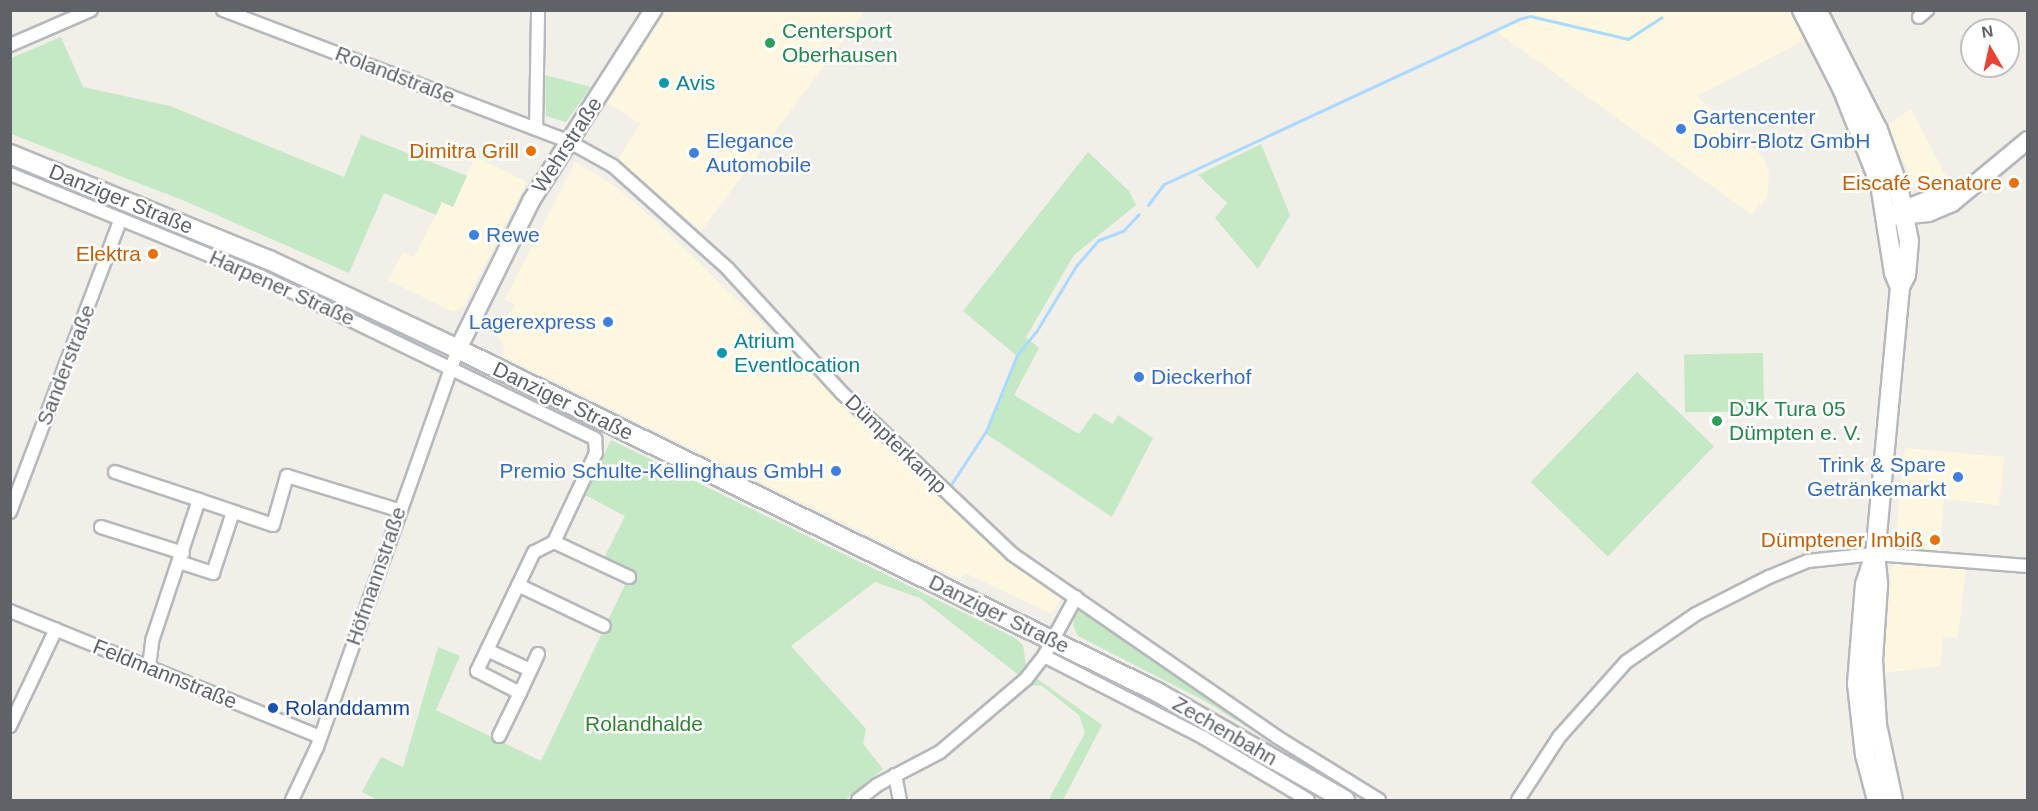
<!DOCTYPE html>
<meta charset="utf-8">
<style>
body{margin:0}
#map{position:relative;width:2038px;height:811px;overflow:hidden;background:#f1efe8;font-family:Helvetica,sans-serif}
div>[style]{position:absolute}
.commercial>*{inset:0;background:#fef7e0}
.green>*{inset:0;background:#c5e8c5;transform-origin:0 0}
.stream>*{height:3px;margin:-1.5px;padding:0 1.5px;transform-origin:1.5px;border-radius:1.5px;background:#aadaff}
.roads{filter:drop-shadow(2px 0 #b5b8bc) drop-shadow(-2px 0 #b5b8bc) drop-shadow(0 2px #b5b8bc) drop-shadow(0 -2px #b5b8bc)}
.minor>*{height:12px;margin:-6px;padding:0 6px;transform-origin:6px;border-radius:6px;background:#fff}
.tertiary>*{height:16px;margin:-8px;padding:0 8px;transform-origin:8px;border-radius:8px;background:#fff}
.secondary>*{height:18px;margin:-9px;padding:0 9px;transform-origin:9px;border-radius:9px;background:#fff}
.dots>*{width:16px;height:16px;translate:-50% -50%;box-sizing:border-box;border:3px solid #fff;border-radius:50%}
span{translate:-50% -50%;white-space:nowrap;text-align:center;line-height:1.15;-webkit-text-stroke:5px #fff;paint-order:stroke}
.leisure-label{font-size:21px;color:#27864d}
.left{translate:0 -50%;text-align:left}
.street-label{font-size:21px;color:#5f6368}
.culture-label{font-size:21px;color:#0d838f}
.shop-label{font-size:21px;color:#366cbe}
.right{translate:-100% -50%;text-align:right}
.food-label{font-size:21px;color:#c56008}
.transit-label{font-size:21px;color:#164399}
.park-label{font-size:21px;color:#348238}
.frame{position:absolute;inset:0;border:12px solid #5f6368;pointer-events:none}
.north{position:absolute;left:1960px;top:18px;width:60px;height:60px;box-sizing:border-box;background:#fff;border:2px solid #bfc1c3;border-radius:50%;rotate:351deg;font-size:16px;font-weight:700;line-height:24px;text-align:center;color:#5f6368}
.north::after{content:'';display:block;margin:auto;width:21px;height:27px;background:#ea4335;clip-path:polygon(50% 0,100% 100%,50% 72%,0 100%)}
</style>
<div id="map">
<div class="commercial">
<i style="clip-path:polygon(667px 10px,865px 11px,701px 231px,618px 159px,640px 124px,608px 103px)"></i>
<i style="clip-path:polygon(1535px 11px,1790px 11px,1805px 40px,1697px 96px,1763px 157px,1769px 172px,1767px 198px,1751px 214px,1497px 32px)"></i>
<i style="clip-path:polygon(1911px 109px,1946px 176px,1926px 187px,1914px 184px,1886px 126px)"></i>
<i style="clip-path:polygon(475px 156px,527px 182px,463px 307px,453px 312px,388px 280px,403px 253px,414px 257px,442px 202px,453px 207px)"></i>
<i style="clip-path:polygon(575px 162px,612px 184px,658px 223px,1009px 563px,1062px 597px,1052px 614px,965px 573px,959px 579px,501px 355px,505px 347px,497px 335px,515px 305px,505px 299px)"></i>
<i style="clip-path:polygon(1905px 448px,2004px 457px,1999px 505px,1944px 499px,1940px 551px,1903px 548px,1895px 540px)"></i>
<i style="clip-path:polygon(1898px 562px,1966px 567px,1958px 638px,1943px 637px,1940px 666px,1883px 673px,1891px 567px)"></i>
</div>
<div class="green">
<i style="clip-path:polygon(61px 37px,83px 87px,170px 106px,344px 177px,361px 135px,467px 176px,453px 207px,442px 202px,436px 215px,384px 193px,349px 273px,185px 201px,11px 134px,11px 58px)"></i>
<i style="clip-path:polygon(545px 75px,591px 87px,566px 122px,546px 116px)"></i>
<i style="clip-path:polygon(1261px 144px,1290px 215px,1258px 269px,1215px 218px,1227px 203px,1198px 175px)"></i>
<i style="clip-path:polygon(1088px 152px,1129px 191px,1136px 205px,1074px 255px,1026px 337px,1039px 348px,1014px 395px,1079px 434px,1094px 413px,1113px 424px,1118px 415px,1153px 438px,1112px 517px,985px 433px,1017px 356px,963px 311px)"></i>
<i style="left:1763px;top:353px;width:58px;height:79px;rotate:89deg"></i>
<i style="left:1637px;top:372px;width:107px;height:153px;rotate:44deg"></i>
<i style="clip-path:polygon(611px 440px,1015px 638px,1023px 645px,1026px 666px,1020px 676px,920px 598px,875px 582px,791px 646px,866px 729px,863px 744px,883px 769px,845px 800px,378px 800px,362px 792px,381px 757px,403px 767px,438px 647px,460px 656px,436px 710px,541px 761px,630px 574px,603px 560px,625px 516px,585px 495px)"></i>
<i style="clip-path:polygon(1083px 610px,1307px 764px,1205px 701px,1078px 636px,1073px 626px,1075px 612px)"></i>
<i style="clip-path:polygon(1036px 678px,1102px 725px,1063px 800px,1050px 800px,1050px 797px,1085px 733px,1079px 715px,1042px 686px,1029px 685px)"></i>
</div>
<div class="stream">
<i style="left:1148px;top:205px;width:26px;rotate:-53deg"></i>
<i style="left:1164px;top:184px;width:391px;rotate:-24.9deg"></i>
<i style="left:1519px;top:19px;width:11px;rotate:-15deg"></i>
<i style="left:1530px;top:16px;width:101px;rotate:13.2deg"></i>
<i style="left:1628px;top:39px;width:40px;rotate:-32.9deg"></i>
<i style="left:950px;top:486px;width:66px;rotate:-56.8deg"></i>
<i style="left:986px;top:431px;width:82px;rotate:-67.8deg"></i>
<i style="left:1017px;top:355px;width:32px;rotate:-51deg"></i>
<i style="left:1037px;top:330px;width:75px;rotate:-58.6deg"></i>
<i style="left:1076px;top:266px;width:35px;rotate:-49deg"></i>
<i style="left:1099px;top:240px;width:26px;rotate:-21deg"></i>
<i style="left:1123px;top:231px;width:23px;rotate:-47deg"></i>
</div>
<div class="roads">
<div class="minor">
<i style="left:223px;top:10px;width:369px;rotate:20.8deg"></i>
<i style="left:568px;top:141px;width:51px;rotate:29.1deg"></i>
<i style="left:613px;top:166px;width:154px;rotate:41.8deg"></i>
<i style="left:728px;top:269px;width:168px;rotate:47.4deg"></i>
<i style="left:842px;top:393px;width:234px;rotate:43.4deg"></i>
<i style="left:1012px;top:554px;width:322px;rotate:34.6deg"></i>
<i style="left:1277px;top:737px;width:120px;rotate:31.7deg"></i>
<i style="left:1919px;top:17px;width:11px;rotate:-41deg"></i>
<i style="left:10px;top:45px;width:88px;rotate:-23.4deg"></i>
<i style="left:536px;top:129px;width:119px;rotate:-89deg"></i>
<i style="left:10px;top:174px;width:270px;rotate:22.2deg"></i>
<i style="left:260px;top:276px;width:373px;rotate:25.9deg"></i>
<i style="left:595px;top:439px;width:14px;rotate:86deg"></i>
<i style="left:596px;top:453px;width:98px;rotate:115.3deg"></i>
<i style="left:554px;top:542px;width:22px;rotate:153deg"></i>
<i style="left:534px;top:552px;width:132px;rotate:115.6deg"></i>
<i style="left:477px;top:671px;width:48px;rotate:27.1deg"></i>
<i style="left:520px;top:693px;width:43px;rotate:-65.2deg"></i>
<i style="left:115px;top:472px;width:89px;rotate:18.4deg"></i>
<i style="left:10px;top:512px;width:313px;rotate:-69.3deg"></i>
<i style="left:101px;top:527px;width:86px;rotate:17.6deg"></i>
<i style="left:554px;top:542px;width:83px;rotate:25deg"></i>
<i style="left:179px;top:562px;width:36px;rotate:18deg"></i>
<i style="left:213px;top:573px;width:64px;rotate:-71.8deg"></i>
<i style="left:518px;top:585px;width:95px;rotate:25.5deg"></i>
<i style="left:10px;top:611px;width:335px;rotate:22.1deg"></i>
<i style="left:487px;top:650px;width:47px;rotate:24.9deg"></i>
<i style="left:1044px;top:656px;width:180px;rotate:27.1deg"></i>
<i style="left:1204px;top:738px;width:121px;rotate:30.8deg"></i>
<i style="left:149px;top:667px;width:26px;rotate:-83deg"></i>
<i style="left:152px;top:641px;width:149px;rotate:-71.6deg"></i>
<i style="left:199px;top:500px;width:78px;rotate:18.7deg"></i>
<i style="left:273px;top:525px;width:51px;rotate:-74.1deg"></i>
<i style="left:287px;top:476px;width:116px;rotate:17deg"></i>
<i style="left:10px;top:726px;width:107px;rotate:-64.6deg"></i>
<i style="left:499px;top:736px;width:48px;rotate:-64deg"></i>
<i style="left:895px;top:775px;width:25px;rotate:79deg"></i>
<i style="left:292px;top:800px;width:59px;rotate:-64.7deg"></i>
<i style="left:317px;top:747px;width:422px;rotate:-70.5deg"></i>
<i style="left:858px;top:800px;width:24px;rotate:-38deg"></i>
<i style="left:877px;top:785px;width:71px;rotate:-27.6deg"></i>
<i style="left:940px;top:752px;width:113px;rotate:-40.3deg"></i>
<i style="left:1026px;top:679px;width:29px;rotate:-52deg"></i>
<i style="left:1044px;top:656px;width:67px;rotate:-61.5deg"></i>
<i style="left:1518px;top:800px;width:75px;rotate:-56.9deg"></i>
<i style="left:1559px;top:737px;width:101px;rotate:-48.2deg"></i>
<i style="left:1626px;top:662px;width:85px;rotate:-34.4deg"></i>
<i style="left:1696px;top:614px;width:82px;rotate:-26.9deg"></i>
<i style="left:1769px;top:577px;width:42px;rotate:-22.3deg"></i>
<i style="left:1808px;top:561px;width:67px;rotate:-6deg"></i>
<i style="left:1875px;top:554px;width:153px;rotate:4.5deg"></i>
</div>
<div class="tertiary">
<i style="left:1894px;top:213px;width:49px;rotate:-21.4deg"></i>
<i style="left:1940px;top:195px;width:22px;rotate:-10deg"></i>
<i style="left:1891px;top:217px;width:38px;rotate:-6deg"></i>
<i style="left:1929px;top:213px;width:25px;rotate:-23deg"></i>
<i style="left:1952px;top:203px;width:99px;rotate:-39.7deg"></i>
<i style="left:458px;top:349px;width:165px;rotate:-63.7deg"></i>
<i style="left:531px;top:201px;width:227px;rotate:-57.4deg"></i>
</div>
<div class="secondary">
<i style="left:1802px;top:10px;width:88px;rotate:62.9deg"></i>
<i style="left:1842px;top:88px;width:103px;rotate:68.4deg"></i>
<i style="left:1880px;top:184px;width:90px;rotate:81.1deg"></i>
<i style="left:1894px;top:273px;width:15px;rotate:67deg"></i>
<i style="left:1900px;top:287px;width:268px;rotate:95.3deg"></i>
<i style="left:1875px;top:554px;width:31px;rotate:84deg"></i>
<i style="left:1878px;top:585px;width:75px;rotate:93.8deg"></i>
<i style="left:1873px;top:660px;width:65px;rotate:86.5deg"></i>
<i style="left:1877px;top:725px;width:77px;rotate:78deg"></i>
<i style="left:1817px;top:10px;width:135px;rotate:63.1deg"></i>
<i style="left:1878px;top:130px;width:59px;rotate:70.3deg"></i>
<i style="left:1898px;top:186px;width:56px;rotate:78.7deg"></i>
<i style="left:1909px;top:241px;width:34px;rotate:95deg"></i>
<i style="left:1906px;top:275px;width:13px;rotate:117deg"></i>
<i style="left:10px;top:154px;width:280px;rotate:22.3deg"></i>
<i style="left:269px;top:260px;width:209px;rotate:25.2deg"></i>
<i style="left:458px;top:349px;width:779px;rotate:26.14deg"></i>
<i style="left:1157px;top:692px;width:217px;rotate:29.9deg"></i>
<i style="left:1873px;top:560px;width:25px;rotate:108deg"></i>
<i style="left:1865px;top:584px;width:100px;rotate:94.6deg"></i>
<i style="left:1857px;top:684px;width:71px;rotate:83.6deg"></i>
<i style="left:1865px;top:755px;width:47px;rotate:75.1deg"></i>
</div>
</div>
<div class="dots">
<i style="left:770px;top:43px;background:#2e9e5b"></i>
<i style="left:664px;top:83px;background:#0f9aa8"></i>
<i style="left:1681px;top:129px;background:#3f7fe0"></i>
<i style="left:531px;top:151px;background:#e8710a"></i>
<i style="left:694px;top:153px;background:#3f7fe0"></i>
<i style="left:2014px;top:183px;background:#e8710a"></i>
<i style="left:474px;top:235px;background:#3f7fe0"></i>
<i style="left:153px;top:254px;background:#e8710a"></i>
<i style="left:608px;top:322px;background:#3f7fe0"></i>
<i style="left:722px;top:353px;background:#0f9aa8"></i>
<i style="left:1139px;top:377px;background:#3f7fe0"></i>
<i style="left:1717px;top:421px;background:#2e9e5b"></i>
<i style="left:836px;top:471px;background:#3f7fe0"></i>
<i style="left:1958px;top:477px;background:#3f7fe0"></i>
<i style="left:1935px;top:540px;background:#e8710a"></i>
<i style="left:273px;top:708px;background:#1a4fb4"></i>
</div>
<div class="leisure-label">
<span class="left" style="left:782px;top:43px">Centersport<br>Oberhausen</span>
<span class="left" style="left:1729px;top:421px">DJK Tura 05<br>Dümpten e. V.</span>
</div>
<div class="street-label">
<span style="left:395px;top:75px;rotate:21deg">Rolandstraße</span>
<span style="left:567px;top:145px;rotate:-57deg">Wehrstraße</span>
<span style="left:121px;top:199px;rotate:22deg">Danziger Straße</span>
<span style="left:282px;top:288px;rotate:24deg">Harpener Straße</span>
<span style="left:66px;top:365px;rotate:-69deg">Sanderstraße</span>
<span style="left:563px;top:401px;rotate:26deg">Danziger Straße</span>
<span style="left:896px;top:444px;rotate:44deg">Dümpterkamp</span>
<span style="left:376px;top:576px;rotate:-71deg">Höfmannstraße</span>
<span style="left:999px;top:614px;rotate:26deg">Danziger Straße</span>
<span style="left:165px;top:674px;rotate:22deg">Feldmannstraße</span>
<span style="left:1225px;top:731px;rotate:30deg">Zechenbahn</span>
</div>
<div class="culture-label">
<span class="left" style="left:676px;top:83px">Avis</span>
<span class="left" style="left:734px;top:353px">Atrium<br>Eventlocation</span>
</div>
<div class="shop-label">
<span class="left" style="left:1693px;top:129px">Gartencenter<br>Dobirr-Blotz GmbH</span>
<span class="left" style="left:706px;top:153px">Elegance<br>Automobile</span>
<span class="left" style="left:486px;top:235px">Rewe</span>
<span class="right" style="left:596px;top:322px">Lagerexpress</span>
<span class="left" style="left:1151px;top:377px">Dieckerhof</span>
<span class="right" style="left:1946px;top:477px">Trink &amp; Spare<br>Getränkemarkt</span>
<span class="right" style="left:824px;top:471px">Premio Schulte-Kellinghaus GmbH</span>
</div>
<div class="food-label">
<span class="right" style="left:519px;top:151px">Dimitra Grill</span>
<span class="right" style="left:2002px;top:183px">Eiscafé Senatore</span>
<span class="right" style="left:141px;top:254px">Elektra</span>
<span class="right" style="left:1923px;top:540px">Dümptener Imbiß</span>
</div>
<div class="transit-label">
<span class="left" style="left:285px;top:708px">Rolanddamm</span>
</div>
<div class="park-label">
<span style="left:644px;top:724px">Rolandhalde</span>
</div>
<div class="frame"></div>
<div class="north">N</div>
</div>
